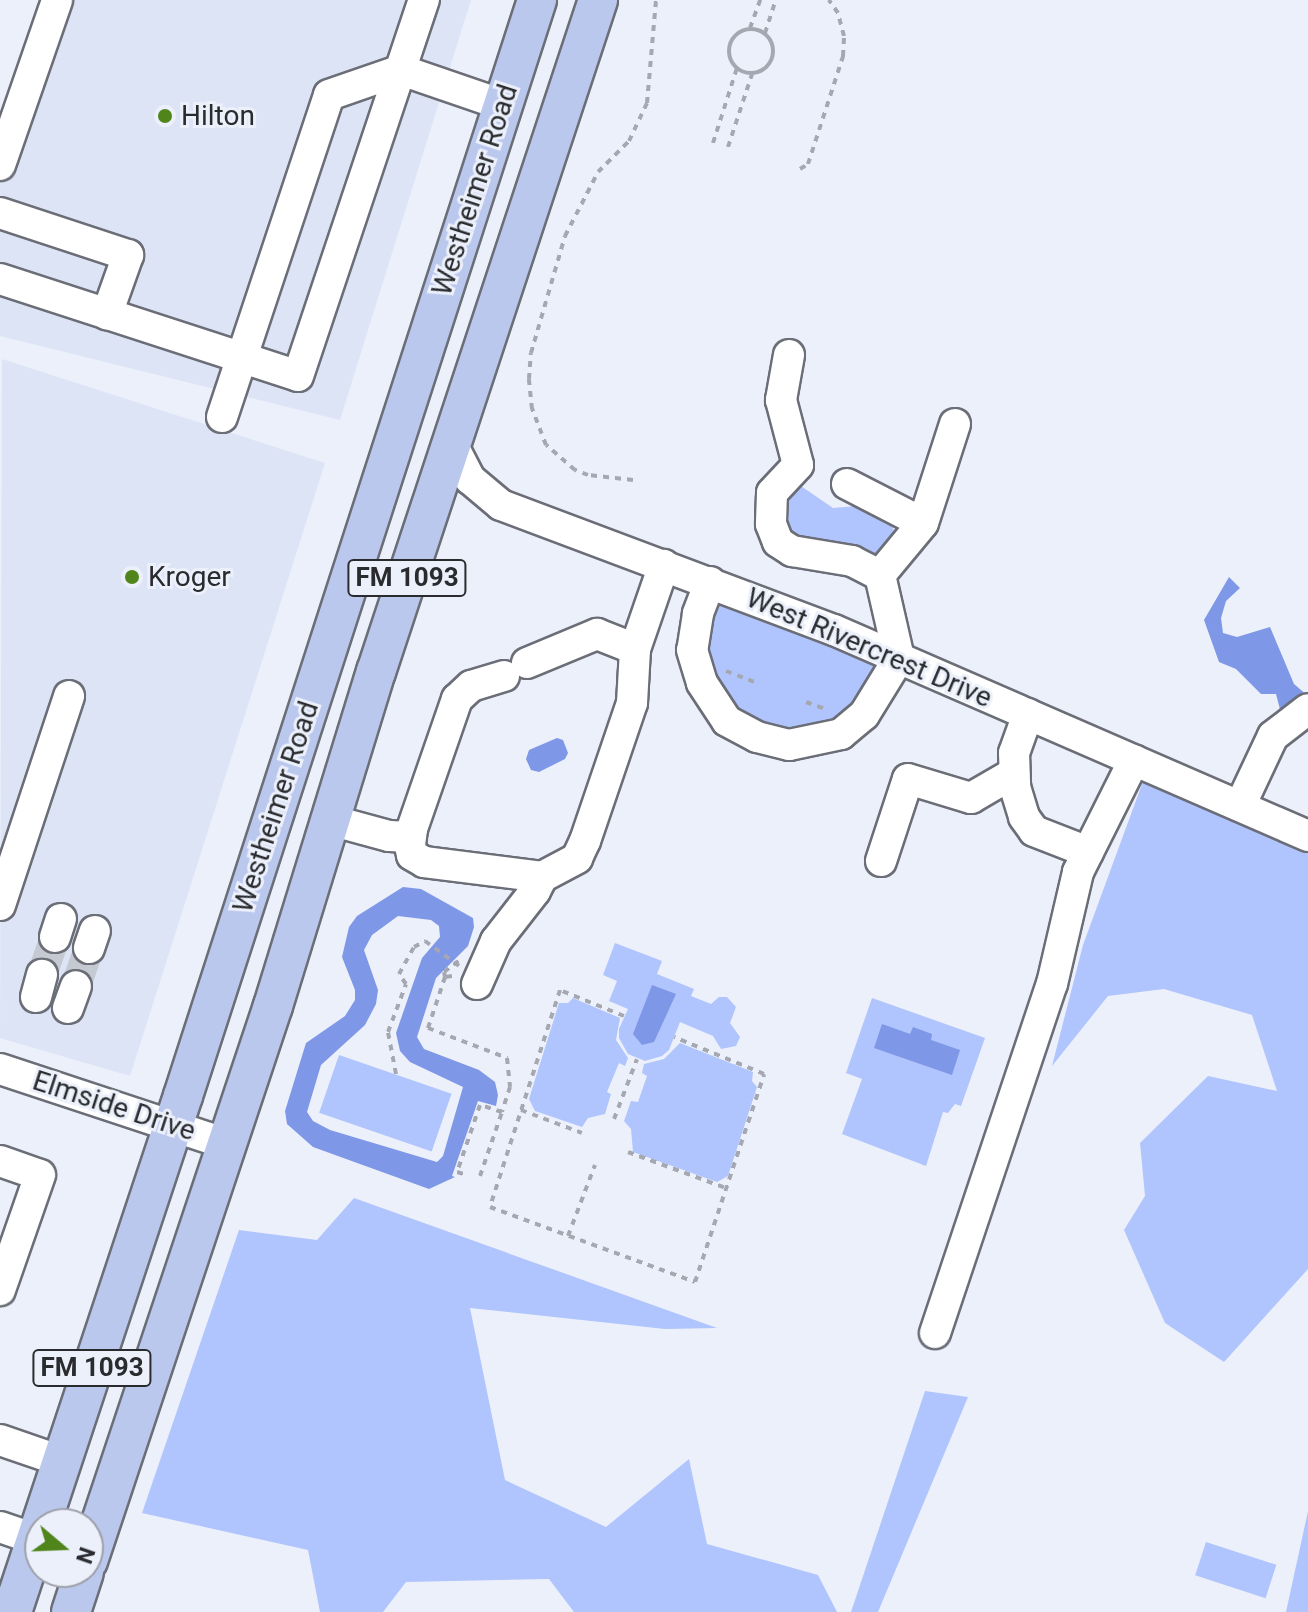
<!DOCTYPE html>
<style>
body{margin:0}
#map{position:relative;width:1308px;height:1612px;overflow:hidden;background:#ecf0fb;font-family:Roboto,sans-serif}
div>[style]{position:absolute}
.built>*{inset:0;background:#dde4f6}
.green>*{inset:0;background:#b0c4fd;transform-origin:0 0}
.water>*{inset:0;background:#7e97e6}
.minor-tunnel>*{height:30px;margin-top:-15px;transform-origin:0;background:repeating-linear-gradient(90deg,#c5c9d2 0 30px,transparent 0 45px)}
.path>*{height:4px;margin-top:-2px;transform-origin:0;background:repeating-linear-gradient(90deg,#a5a8b0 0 6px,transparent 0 12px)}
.path>.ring{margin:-2px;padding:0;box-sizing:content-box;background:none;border:4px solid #a5a8b0;border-radius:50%}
.roads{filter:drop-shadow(2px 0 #6b6e77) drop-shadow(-2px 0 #6b6e77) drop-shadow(0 2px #6b6e77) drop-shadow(0 -2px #6b6e77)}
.minor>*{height:30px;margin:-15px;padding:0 15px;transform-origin:15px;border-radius:15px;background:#fff}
.major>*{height:38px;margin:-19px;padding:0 19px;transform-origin:19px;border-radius:19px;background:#bbc8ee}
.path-bridge>*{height:4px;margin-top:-2px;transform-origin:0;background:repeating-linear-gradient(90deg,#a5a8b0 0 6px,transparent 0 12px)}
.dots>*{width:22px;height:22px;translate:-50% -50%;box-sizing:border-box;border:4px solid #ecf0fb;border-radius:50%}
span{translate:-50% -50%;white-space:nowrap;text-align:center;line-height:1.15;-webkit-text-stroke:6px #ecf0fb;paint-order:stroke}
.shield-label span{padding:2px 6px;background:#ecf0fb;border:2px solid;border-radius:6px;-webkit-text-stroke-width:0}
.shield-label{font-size:26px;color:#292b2f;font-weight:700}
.poi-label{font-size:28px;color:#292b2f}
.left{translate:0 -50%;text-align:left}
.street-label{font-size:28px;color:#292b2f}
.north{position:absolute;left:24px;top:1508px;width:80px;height:80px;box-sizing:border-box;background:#ecf0fb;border:2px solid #9ea1a9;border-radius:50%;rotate:109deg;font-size:22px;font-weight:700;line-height:32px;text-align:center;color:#292b2f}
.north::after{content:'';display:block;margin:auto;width:28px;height:36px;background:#50851c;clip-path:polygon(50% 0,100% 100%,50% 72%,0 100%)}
</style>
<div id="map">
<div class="built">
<i style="clip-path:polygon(39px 0,471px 0,340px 420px,0 336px,0 123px)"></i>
<i style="clip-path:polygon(2px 359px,325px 463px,130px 1076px,0 1038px)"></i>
</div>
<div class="green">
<i style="clip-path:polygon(798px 484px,833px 508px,868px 505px,885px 513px,899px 540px,885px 560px,805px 549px,780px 527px,786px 493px)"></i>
<i style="clip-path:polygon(724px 598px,873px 658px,880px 666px,849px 715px,805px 736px,732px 714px,704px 657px,714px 606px)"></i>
<i style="clip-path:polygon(1145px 776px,1308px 846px,1308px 1269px,1224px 1362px,1165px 1323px,1124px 1230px,1145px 1196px,1140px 1143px,1208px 1076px,1277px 1091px,1252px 1015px,1164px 989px,1108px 996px,1052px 1066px,1083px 945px)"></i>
<i style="clip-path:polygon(615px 943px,662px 961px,657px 974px,694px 989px,691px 996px,711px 1004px,719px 997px,727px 997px,736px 1007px,730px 1023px,740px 1037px,736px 1046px,721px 1049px,713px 1036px,680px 1022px,669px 1050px,662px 1056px,645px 1061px,628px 1054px,619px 1038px,619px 1029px,628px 1009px,609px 1001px,617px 981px,603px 975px)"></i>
<i style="clip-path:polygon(573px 998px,620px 1018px,616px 1040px,628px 1058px,625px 1066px,619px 1063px,607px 1092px,611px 1094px,605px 1114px,588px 1118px,582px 1127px,535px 1111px,529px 1099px,559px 1003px,568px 1003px)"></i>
<i style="clip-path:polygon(872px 998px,985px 1038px,961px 1106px,955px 1104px,948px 1113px,943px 1112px,926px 1166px,842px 1134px,862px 1079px,846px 1073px)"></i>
<i style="clip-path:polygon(680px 1043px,753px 1072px,752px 1081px,757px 1087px,728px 1176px,717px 1182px,633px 1152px,631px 1129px,624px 1121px,631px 1101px,638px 1102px,647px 1076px,642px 1073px,644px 1064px,664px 1059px)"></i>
<i style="left:339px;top:1055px;width:119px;height:61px;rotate:19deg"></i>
<i style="clip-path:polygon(354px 1198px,717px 1328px,665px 1329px,470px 1308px,505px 1480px,606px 1527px,689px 1459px,707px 1544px,818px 1575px,837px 1612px,574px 1612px,549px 1579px,406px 1582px,383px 1612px,320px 1612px,308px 1550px,142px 1513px,239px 1230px,317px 1240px)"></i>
<i style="clip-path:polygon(925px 1391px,968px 1397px,878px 1612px,851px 1612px)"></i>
<i style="clip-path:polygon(1308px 1511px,1308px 1612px,1286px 1612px)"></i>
<i style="left:1206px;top:1542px;width:74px;height:35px;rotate:18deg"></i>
</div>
<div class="water">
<i style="clip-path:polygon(1229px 577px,1240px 588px,1226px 601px,1221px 618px,1223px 633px,1237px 637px,1270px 627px,1294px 684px,1308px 696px,1282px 717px,1276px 694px,1261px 694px,1236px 669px,1219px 662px,1204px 620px)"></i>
<i style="clip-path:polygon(557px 738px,563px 740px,568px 753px,565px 759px,539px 772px,531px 770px,526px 759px,529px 750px)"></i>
<i style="clip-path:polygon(evenodd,403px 887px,421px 889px,473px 918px,474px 927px,468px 946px,436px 978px,417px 1037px,424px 1049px,479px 1070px,495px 1082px,498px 1095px,496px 1106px,478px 1101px,452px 1176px,455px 1177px,429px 1189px,313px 1147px,287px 1124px,285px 1111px,306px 1043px,345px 1016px,355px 1000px,355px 990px,342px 957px,349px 927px,357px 916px,403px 887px,398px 916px,431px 920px,439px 926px,440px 937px,422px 958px,396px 1033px,400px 1051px,410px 1062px,463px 1087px,443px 1156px,437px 1162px,330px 1130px,313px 1121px,307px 1112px,321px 1065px,365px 1025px,376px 1004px,378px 990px,364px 950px,372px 935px,398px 916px)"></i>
<i style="clip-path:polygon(652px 985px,676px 994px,654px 1042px,642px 1045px,633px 1034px)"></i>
<i style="clip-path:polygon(882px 1024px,910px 1034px,913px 1027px,932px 1034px,931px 1040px,960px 1050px,952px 1075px,874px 1048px)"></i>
</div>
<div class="minor-tunnel">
<i style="left:42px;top:975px;width:40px;rotate:-71.1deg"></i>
<i style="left:76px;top:986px;width:40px;rotate:-71.1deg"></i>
</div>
<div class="path">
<i style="left:750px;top:28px;width:30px;rotate:-70deg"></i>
<i class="ring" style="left:729px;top:29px;width:40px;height:40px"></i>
<i style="left:765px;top:33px;width:35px;rotate:-72deg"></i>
<i style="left:713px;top:143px;width:79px;rotate:-72.3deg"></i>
<i style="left:728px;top:147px;width:77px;rotate:-71.8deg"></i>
<i style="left:800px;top:169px;width:9px;rotate:-32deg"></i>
<i style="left:808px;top:164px;width:114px;rotate:-72deg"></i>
<i style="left:843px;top:56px;width:20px;rotate:-87deg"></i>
<i style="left:844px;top:36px;width:24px;rotate:-105deg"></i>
<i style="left:838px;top:13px;width:16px;rotate:-125deg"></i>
<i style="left:633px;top:480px;width:45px;rotate:-173.7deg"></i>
<i style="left:588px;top:475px;width:14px;rotate:-159deg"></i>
<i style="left:575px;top:470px;width:38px;rotate:-139deg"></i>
<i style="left:546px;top:445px;width:39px;rotate:-111deg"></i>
<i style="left:532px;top:409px;width:30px;rotate:-96deg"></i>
<i style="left:529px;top:379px;width:26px;rotate:-86deg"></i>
<i style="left:531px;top:353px;width:122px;rotate:-73.8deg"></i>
<i style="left:565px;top:236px;width:72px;rotate:-62.7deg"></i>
<i style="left:598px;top:172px;width:44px;rotate:-45deg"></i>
<i style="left:629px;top:141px;width:42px;rotate:-64.7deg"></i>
<i style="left:647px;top:103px;width:103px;rotate:-85deg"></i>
<i style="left:726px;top:671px;width:33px;rotate:21deg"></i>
<i style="left:806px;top:702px;width:23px;rotate:20deg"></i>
<i style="left:452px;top:976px;width:7px;rotate:172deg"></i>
<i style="left:445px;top:977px;width:54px;rotate:108.4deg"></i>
<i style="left:428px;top:1028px;width:85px;rotate:20.8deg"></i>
<i style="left:507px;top:1058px;width:29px;rotate:84deg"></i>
<i style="left:510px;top:1087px;width:26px;rotate:108deg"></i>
<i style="left:502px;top:1112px;width:23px;rotate:-162deg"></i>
<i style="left:480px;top:1105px;width:71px;rotate:108.9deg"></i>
<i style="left:457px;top:1172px;width:10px;rotate:17deg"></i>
<i style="left:445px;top:977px;width:5px;rotate:-101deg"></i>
<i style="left:444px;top:972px;width:20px;rotate:-37deg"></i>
<i style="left:624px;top:1016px;width:69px;rotate:-157.9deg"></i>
<i style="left:560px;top:990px;width:228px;rotate:107.9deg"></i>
<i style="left:490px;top:1207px;width:218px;rotate:20.1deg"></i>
<i style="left:695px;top:1282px;width:219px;rotate:-71.6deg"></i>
<i style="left:764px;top:1074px;width:97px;rotate:-157.7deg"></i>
<i style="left:396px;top:1074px;width:43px;rotate:-100.8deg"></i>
<i style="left:388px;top:1032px;width:51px;rotate:-69.4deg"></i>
<i style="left:406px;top:984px;width:12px;rotate:-125deg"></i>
<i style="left:399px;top:974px;width:31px;rotate:-61deg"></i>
<i style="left:414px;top:947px;width:13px;rotate:-29deg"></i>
<i style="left:521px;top:1110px;width:65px;rotate:20.7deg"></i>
<i style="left:614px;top:1119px;width:64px;rotate:-69deg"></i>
<i style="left:628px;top:1152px;width:104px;rotate:20.2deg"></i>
<i style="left:480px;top:1176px;width:68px;rotate:-71deg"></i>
<i style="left:568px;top:1236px;width:76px;rotate:-69.2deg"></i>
</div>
<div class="roads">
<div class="minor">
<i style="left:0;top:165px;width:175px;rotate:-70.9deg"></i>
<i style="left:0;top:213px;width:135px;rotate:18.2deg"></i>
<i style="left:128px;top:255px;width:63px;rotate:109.6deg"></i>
<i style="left:0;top:279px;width:313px;rotate:18deg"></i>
<i style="left:298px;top:376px;width:397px;rotate:-71.5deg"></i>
<i style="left:789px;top:355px;width:46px;rotate:100.1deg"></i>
<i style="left:781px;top:400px;width:67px;rotate:75.3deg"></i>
<i style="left:222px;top:417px;width:339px;rotate:-71.6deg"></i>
<i style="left:329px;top:95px;width:76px;rotate:-19.1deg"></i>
<i style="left:401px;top:70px;width:108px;rotate:18.9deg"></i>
<i style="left:451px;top:442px;width:42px;rotate:62.8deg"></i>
<i style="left:470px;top:479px;width:40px;rotate:40deg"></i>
<i style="left:501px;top:505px;width:356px;rotate:20.6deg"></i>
<i style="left:834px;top:630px;width:517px;rotate:23.49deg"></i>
<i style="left:798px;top:465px;width:38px;rotate:133deg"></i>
<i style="left:772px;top:493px;width:31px;rotate:92deg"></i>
<i style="left:771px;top:524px;width:19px;rotate:69deg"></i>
<i style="left:778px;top:542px;width:17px;rotate:33deg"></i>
<i style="left:792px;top:551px;width:61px;rotate:9.5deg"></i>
<i style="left:852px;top:561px;width:31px;rotate:27deg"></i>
<i style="left:847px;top:484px;width:85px;rotate:27.2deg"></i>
<i style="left:710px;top:582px;width:34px;rotate:111deg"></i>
<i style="left:698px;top:614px;width:36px;rotate:99deg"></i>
<i style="left:692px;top:650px;width:34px;rotate:73deg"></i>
<i style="left:702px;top:683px;width:45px;rotate:56.7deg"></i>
<i style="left:727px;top:721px;width:34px;rotate:28deg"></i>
<i style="left:757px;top:737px;width:33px;rotate:14deg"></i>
<i style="left:789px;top:745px;width:53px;rotate:-11.9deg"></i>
<i style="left:841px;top:734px;width:30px;rotate:-40deg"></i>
<i style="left:864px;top:715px;width:67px;rotate:-58.4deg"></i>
<i style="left:899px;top:658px;width:85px;rotate:-102.9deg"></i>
<i style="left:880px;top:575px;width:67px;rotate:-50.4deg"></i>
<i style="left:923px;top:523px;width:104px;rotate:-72.1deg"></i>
<i style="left:527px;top:663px;width:76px;rotate:-22.5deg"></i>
<i style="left:597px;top:634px;width:41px;rotate:21.5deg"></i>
<i style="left:504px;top:676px;width:34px;rotate:163deg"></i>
<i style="left:471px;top:686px;width:19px;rotate:137deg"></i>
<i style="left:457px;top:699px;width:138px;rotate:109.1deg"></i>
<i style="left:412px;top:829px;width:17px;rotate:97deg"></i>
<i style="left:410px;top:846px;width:9px;rotate:77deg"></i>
<i style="left:412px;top:855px;width:14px;rotate:30deg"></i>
<i style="left:424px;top:862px;width:119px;rotate:7.2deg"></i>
<i style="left:542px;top:877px;width:40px;rotate:-28deg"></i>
<i style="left:577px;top:858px;width:19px;rotate:-65deg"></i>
<i style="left:585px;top:841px;width:146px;rotate:-71.2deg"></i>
<i style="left:632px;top:703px;width:54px;rotate:-86.8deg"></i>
<i style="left:635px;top:649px;width:89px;rotate:-71deg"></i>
<i style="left:1028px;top:714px;width:41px;rotate:109.7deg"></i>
<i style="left:1014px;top:753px;width:34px;rotate:88deg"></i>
<i style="left:1015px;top:787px;width:31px;rotate:73deg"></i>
<i style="left:1024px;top:817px;width:17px;rotate:54deg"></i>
<i style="left:1034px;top:831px;width:58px;rotate:21.3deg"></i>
<i style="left:1240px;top:806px;width:77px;rotate:-64.8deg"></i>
<i style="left:1273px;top:736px;width:44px;rotate:-37.6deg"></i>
<i style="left:330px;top:820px;width:61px;rotate:15.2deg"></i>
<i style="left:389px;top:836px;width:21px;rotate:3deg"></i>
<i style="left:881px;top:861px;width:86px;rotate:-71.8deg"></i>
<i style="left:908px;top:779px;width:66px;rotate:16.8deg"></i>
<i style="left:971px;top:798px;width:50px;rotate:-30.2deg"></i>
<i style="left:0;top:905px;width:220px;rotate:-71.7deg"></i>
<i style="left:55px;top:937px;width:19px;rotate:-72deg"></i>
<i style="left:89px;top:948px;width:18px;rotate:-71deg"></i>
<i style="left:477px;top:984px;width:47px;rotate:-66.2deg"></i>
<i style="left:496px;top:941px;width:63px;rotate:-52deg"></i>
<i style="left:535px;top:891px;width:16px;rotate:-63deg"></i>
<i style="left:36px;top:997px;width:23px;rotate:-75deg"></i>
<i style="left:68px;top:1008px;width:23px;rotate:-70deg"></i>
<i style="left:0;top:1069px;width:239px;rotate:18.3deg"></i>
<i style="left:0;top:1161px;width:42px;rotate:19.3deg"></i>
<i style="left:40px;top:1175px;width:122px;rotate:109.2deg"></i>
<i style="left:935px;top:1333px;width:368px;rotate:-71.5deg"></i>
<i style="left:1052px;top:984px;width:115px;rotate:-76.9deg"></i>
<i style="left:1078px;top:872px;width:125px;rotate:-63.4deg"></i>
<i style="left:0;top:1440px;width:65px;rotate:19deg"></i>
<i style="left:0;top:1527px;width:37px;rotate:19deg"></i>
</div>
<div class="major">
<i style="left:88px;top:1561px;width:585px;rotate:-71.57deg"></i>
<i style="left:273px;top:1006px;width:350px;rotate:-72.9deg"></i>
<i style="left:376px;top:672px;width:708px;rotate:-71.72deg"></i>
<i style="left:12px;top:1612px;width:544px;rotate:-71.67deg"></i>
<i style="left:183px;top:1096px;width:1152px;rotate:-72.1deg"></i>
<i style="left:71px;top:1612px;width:42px;rotate:-72deg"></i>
</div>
</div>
<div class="path-bridge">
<i style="left:425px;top:941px;width:46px;rotate:36.1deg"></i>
</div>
<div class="dots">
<i style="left:165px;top:116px;background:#50851c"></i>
<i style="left:132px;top:577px;background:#50851c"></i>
</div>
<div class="shield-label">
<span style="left:407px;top:578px">FM 1093</span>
<span style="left:92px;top:1368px">FM 1093</span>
</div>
<div class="poi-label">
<span class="left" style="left:181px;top:116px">Hilton</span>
<span class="left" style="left:148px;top:577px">Kroger</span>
</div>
<div class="street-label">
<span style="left:475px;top:190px;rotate:-72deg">Westheimer Road</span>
<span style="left:869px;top:648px;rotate:23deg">West Rivercrest Drive</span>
<span style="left:276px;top:807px;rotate:-72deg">Westheimer Road</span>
<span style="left:114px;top:1106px;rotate:18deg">Elmside Drive</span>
</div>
<div class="north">N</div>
</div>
